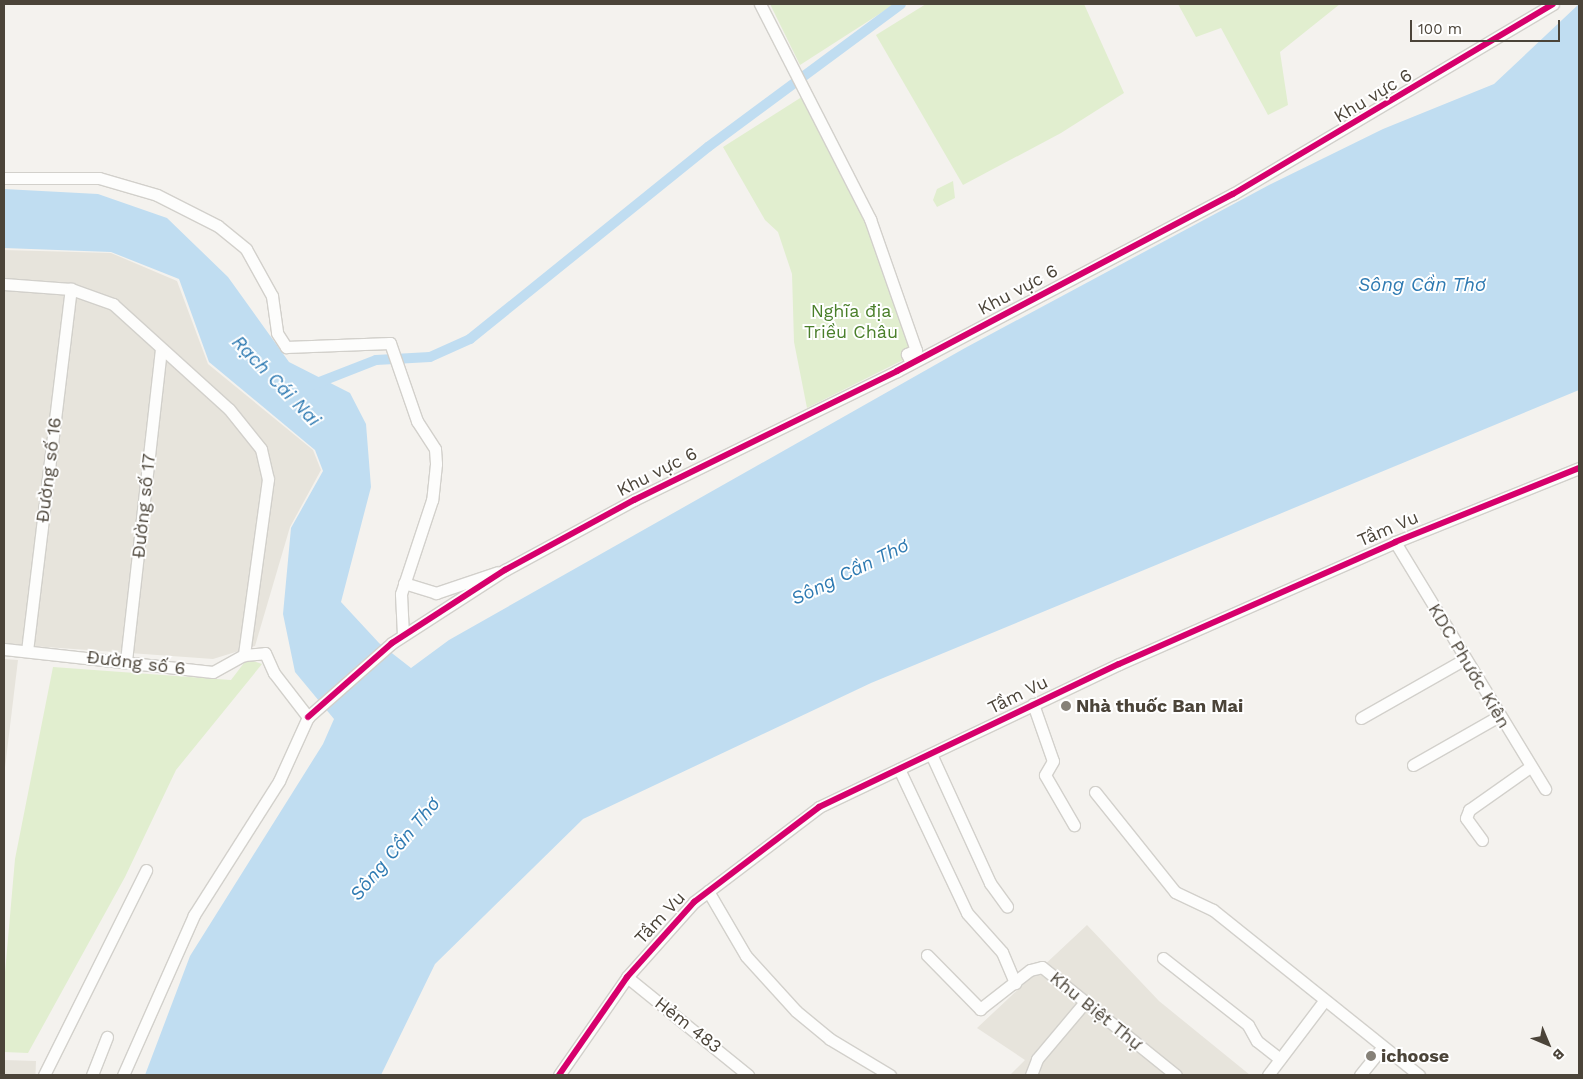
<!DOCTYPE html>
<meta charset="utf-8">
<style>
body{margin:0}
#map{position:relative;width:1583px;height:1079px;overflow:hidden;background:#f4f2ee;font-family:"Work Sans",sans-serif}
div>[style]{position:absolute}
.residential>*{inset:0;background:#e7e4dc;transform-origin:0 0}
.green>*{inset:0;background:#e1eecf}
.water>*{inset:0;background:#c0ddf1}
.canal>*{height:10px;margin:-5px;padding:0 5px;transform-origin:5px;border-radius:5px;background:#c0ddf1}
.roads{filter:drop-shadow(1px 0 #d2d0cb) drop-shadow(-1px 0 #d2d0cb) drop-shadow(0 1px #d2d0cb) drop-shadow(0 -1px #d2d0cb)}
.minor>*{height:11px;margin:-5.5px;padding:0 5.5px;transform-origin:5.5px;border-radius:5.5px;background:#fdfdfc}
.cycleway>*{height:6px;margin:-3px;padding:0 3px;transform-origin:3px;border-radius:3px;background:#d6006c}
.dots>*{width:14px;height:14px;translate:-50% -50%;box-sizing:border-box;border:2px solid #fff;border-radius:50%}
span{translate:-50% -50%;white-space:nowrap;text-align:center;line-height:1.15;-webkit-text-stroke:4px #fff;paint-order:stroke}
.street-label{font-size:18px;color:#4b4439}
.park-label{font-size:18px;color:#4a7f2a}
.poi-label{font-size:18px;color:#4b4439;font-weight:700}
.left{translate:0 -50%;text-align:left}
.water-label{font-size:19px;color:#2e7ab2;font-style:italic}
.frame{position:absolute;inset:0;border:5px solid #4b4439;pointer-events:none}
.north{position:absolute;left:1523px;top:1019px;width:50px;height:50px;-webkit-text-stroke:4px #fff;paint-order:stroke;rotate:135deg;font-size:14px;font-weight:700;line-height:20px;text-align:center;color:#4b4439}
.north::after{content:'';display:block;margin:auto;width:18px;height:22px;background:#4b4439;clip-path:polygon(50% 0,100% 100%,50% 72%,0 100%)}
.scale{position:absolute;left:1410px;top:20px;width:150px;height:22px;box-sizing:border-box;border:2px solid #4b4439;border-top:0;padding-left:6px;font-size:15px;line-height:18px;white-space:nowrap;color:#4b4439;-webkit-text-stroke:4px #fff;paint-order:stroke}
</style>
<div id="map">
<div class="residential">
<i style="clip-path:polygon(4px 250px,111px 253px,177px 281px,208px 364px,313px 450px,321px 470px,290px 527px,255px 646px,213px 659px,4px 644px)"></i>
<i style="clip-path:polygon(4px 659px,18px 660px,4px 776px)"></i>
<i style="clip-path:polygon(1087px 925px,1159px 1001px,1250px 1075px,1010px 1075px,1025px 1060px,977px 1028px)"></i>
<i style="left:4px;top:1060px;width:32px;height:15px;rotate:2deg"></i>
</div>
<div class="green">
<i style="clip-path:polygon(770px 4px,895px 4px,800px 65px)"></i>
<i style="clip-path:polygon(926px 4px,1084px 4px,1124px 93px,1061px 133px,963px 185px,876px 35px)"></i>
<i style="clip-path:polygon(1178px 4px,1340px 4px,1280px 52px,1288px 105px,1268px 115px,1221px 28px,1196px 37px)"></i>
<i style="clip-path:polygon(808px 93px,876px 224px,921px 351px,807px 408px,794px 342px,792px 274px,778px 232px,765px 220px,723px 147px)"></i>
<i style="clip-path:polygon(953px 181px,955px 198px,937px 207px,933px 200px,937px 189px)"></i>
<i style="clip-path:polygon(247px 659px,262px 664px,176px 770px,125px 877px,28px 1053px,4px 1052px,4px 984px,15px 859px,53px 667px,231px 680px)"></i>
</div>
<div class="water">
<i style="clip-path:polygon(1579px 4px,1579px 390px,871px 683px,583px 819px,435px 964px,381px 1075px,145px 1075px,190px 956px,323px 744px,334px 719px,295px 672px,283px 614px,291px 528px,323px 471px,315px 450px,209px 362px,179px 279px,111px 252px,4px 248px,4px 189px,98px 194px,167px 218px,228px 277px,289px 362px,350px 393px,366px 424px,371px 487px,341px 602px,379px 643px,411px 668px,449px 640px,965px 348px,1269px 185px,1383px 129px,1494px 84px)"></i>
</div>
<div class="canal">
<i style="left:312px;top:385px;width:69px;rotate:-21.3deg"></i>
<i style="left:376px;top:360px;width:54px;rotate:-3.2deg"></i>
<i style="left:430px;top:357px;width:44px;rotate:-24.2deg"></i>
<i style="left:470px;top:339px;width:306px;rotate:-38.9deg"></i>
<i style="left:708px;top:147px;width:240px;rotate:-36.5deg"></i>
</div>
<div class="roads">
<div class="minor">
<i style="left:760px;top:4px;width:242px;rotate:62.9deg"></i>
<i style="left:870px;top:219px;width:139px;rotate:70.7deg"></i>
<i style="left:916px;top:350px;width:10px;rotate:156deg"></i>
<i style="left:907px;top:354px;width:10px;rotate:66deg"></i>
<i style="left:4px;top:178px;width:95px"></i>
<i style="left:99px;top:178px;width:60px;rotate:16.3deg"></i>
<i style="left:157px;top:195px;width:68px;rotate:26.9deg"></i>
<i style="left:218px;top:226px;width:36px;rotate:39deg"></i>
<i style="left:246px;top:249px;width:54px;rotate:61deg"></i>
<i style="left:272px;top:296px;width:37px;rotate:82deg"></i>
<i style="left:277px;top:333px;width:17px;rotate:57deg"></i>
<i style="left:286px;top:347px;width:104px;rotate:-2.2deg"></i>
<i style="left:390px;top:343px;width:83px;rotate:70.9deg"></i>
<i style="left:417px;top:421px;width:33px;rotate:57deg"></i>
<i style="left:435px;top:449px;width:15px;rotate:86deg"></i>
<i style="left:436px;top:464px;width:36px;rotate:96deg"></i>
<i style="left:432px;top:500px;width:99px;rotate:108.3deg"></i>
<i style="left:401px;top:594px;width:41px;rotate:87.2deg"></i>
<i style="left:4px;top:284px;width:67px;rotate:4.3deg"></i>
<i style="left:71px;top:289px;width:45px;rotate:19.7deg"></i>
<i style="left:113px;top:304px;width:156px;rotate:42.2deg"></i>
<i style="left:229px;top:409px;width:51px;rotate:51.3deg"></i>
<i style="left:261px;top:449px;width:31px;rotate:77deg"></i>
<i style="left:268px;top:479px;width:178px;rotate:97.8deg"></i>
<i style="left:1395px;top:542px;width:289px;rotate:58.7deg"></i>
<i style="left:404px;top:583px;width:34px;rotate:17deg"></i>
<i style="left:436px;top:593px;width:65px;rotate:-18.7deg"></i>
<i style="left:4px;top:649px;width:210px;rotate:6.3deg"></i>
<i style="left:213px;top:672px;width:35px;rotate:-29deg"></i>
<i style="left:244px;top:655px;width:21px;rotate:-5deg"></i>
<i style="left:265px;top:653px;width:22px;rotate:66deg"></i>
<i style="left:274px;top:673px;width:56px;rotate:52.3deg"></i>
<i style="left:308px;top:717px;width:70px;rotate:114.4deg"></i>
<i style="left:279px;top:781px;width:159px;rotate:122.4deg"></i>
<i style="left:194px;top:915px;width:175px;rotate:113.9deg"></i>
<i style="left:27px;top:651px;width:365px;rotate:-83.1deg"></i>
<i style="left:126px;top:661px;width:312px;rotate:-83.6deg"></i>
<i style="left:1033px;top:704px;width:60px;rotate:70.7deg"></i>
<i style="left:1053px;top:761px;width:16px;rotate:120deg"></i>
<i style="left:1045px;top:775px;width:58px;rotate:59.9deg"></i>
<i style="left:308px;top:717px;width:112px;rotate:-41.4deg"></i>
<i style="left:392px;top:643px;width:135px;rotate:-32.9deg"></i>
<i style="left:505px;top:570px;width:147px;rotate:-28.5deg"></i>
<i style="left:634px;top:500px;width:293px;rotate:-26.1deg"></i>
<i style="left:897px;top:371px;width:380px;rotate:-27.8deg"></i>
<i style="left:1233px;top:194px;width:372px;rotate:-30.7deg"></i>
<i style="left:1361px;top:718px;width:120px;rotate:-29.6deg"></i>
<i style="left:931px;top:754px;width:142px;rotate:65.4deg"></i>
<i style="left:990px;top:883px;width:29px;rotate:54deg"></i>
<i style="left:1413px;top:765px;width:99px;rotate:-29.7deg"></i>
<i style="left:899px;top:769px;width:159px;rotate:64.7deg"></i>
<i style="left:967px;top:913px;width:52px;rotate:48.1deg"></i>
<i style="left:1002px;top:952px;width:34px;rotate:67deg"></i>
<i style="left:1095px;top:792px;width:128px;rotate:51.3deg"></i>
<i style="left:1175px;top:892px;width:42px;rotate:25.3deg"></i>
<i style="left:1213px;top:910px;width:264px;rotate:38.7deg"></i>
<i style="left:1482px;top:840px;width:27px;rotate:-126deg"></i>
<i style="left:1466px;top:818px;width:9px;rotate:-69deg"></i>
<i style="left:1469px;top:810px;width:75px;rotate:-35.2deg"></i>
<i style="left:708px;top:891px;width:75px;rotate:59.7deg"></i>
<i style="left:746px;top:956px;width:74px;rotate:47.7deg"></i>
<i style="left:796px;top:1011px;width:44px;rotate:39.5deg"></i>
<i style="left:830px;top:1039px;width:70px;rotate:31deg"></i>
<i style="left:927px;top:955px;width:76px;rotate:45.5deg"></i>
<i style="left:980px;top:1009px;width:63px;rotate:-38deg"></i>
<i style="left:1030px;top:970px;width:12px;rotate:-14deg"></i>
<i style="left:1042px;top:967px;width:172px;rotate:38.9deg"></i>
<i style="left:1163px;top:958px;width:108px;rotate:38.2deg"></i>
<i style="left:1248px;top:1025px;width:18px;rotate:61deg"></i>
<i style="left:1257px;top:1041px;width:29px;rotate:38deg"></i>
<i style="left:627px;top:977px;width:156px;rotate:39deg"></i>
<i style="left:44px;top:1075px;width:229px;rotate:-63.5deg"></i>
<i style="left:92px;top:1075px;width:41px;rotate:-68.5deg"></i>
<i style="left:559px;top:1075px;width:119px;rotate:-55.2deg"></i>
<i style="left:627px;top:977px;width:101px;rotate:-48.2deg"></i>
<i style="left:694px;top:902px;width:157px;rotate:-37.2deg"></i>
<i style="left:819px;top:807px;width:332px;rotate:-25.5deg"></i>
<i style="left:1119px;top:664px;width:302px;rotate:-23.8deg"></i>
<i style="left:1395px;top:542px;width:198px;rotate:-21.9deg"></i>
<i style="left:1031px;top:1075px;width:17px;rotate:-69deg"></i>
<i style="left:1037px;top:1059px;width:75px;rotate:-49.9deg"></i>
<i style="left:1268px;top:1075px;width:93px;rotate:-52.9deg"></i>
<i style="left:1360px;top:1075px;width:36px;rotate:-51deg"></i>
</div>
</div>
<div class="cycleway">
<i style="left:308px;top:717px;width:112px;rotate:-41.4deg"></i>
<i style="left:392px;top:643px;width:135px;rotate:-32.9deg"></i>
<i style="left:505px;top:570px;width:147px;rotate:-28.5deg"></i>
<i style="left:634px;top:500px;width:293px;rotate:-26.1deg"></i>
<i style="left:897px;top:371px;width:380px;rotate:-27.8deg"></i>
<i style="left:1233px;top:194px;width:372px;rotate:-30.7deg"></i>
<i style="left:559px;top:1075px;width:119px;rotate:-55.2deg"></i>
<i style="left:627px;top:977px;width:101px;rotate:-48.2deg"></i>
<i style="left:694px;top:902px;width:157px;rotate:-37.2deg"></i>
<i style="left:819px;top:807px;width:332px;rotate:-25.5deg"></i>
<i style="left:1119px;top:664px;width:302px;rotate:-23.8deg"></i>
<i style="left:1395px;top:542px;width:198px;rotate:-21.9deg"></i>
</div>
<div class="dots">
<i style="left:1066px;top:706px;background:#868178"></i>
<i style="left:1371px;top:1056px;background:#868178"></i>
</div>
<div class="street-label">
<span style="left:1373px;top:96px;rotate:-31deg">Khu vực 6</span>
<span style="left:1018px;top:290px;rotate:-28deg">Khu vực 6</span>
<span style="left:49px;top:470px;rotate:-83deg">Đường số 16</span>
<span style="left:657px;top:472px;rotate:-27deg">Khu vực 6</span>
<span style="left:144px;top:506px;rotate:-84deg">Đường số 17</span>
<span style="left:1388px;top:529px;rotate:-23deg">Tầm Vu</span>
<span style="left:136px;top:663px;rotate:7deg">Đường số 6</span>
<span style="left:1469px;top:666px;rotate:59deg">KDC Phước Kiên</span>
<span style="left:1018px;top:695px;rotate:-26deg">Tầm Vu</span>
<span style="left:660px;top:918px;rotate:-47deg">Tầm Vu</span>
<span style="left:1096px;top:1011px;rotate:39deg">Khu Biệt Thự</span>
<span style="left:688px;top:1025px;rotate:38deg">Hẻm 483</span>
</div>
<div class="park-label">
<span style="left:851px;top:322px">Nghĩa địa<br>Triều Châu</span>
</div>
<div class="poi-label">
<span class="left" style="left:1076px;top:706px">Nhà thuốc Ban Mai</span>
<span class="left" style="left:1381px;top:1056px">ichoose</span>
</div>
<div class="water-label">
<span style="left:1422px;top:285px">Sông Cần Thơ</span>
<span style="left:276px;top:381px;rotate:46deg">Rạch Cái Nai</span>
<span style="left:850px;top:572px;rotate:-26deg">Sông Cần Thơ</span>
<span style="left:395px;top:849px;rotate:-50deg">Sông Cần Thơ</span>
</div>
<div class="frame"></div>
<div class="north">B</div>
<div class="scale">100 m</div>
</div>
